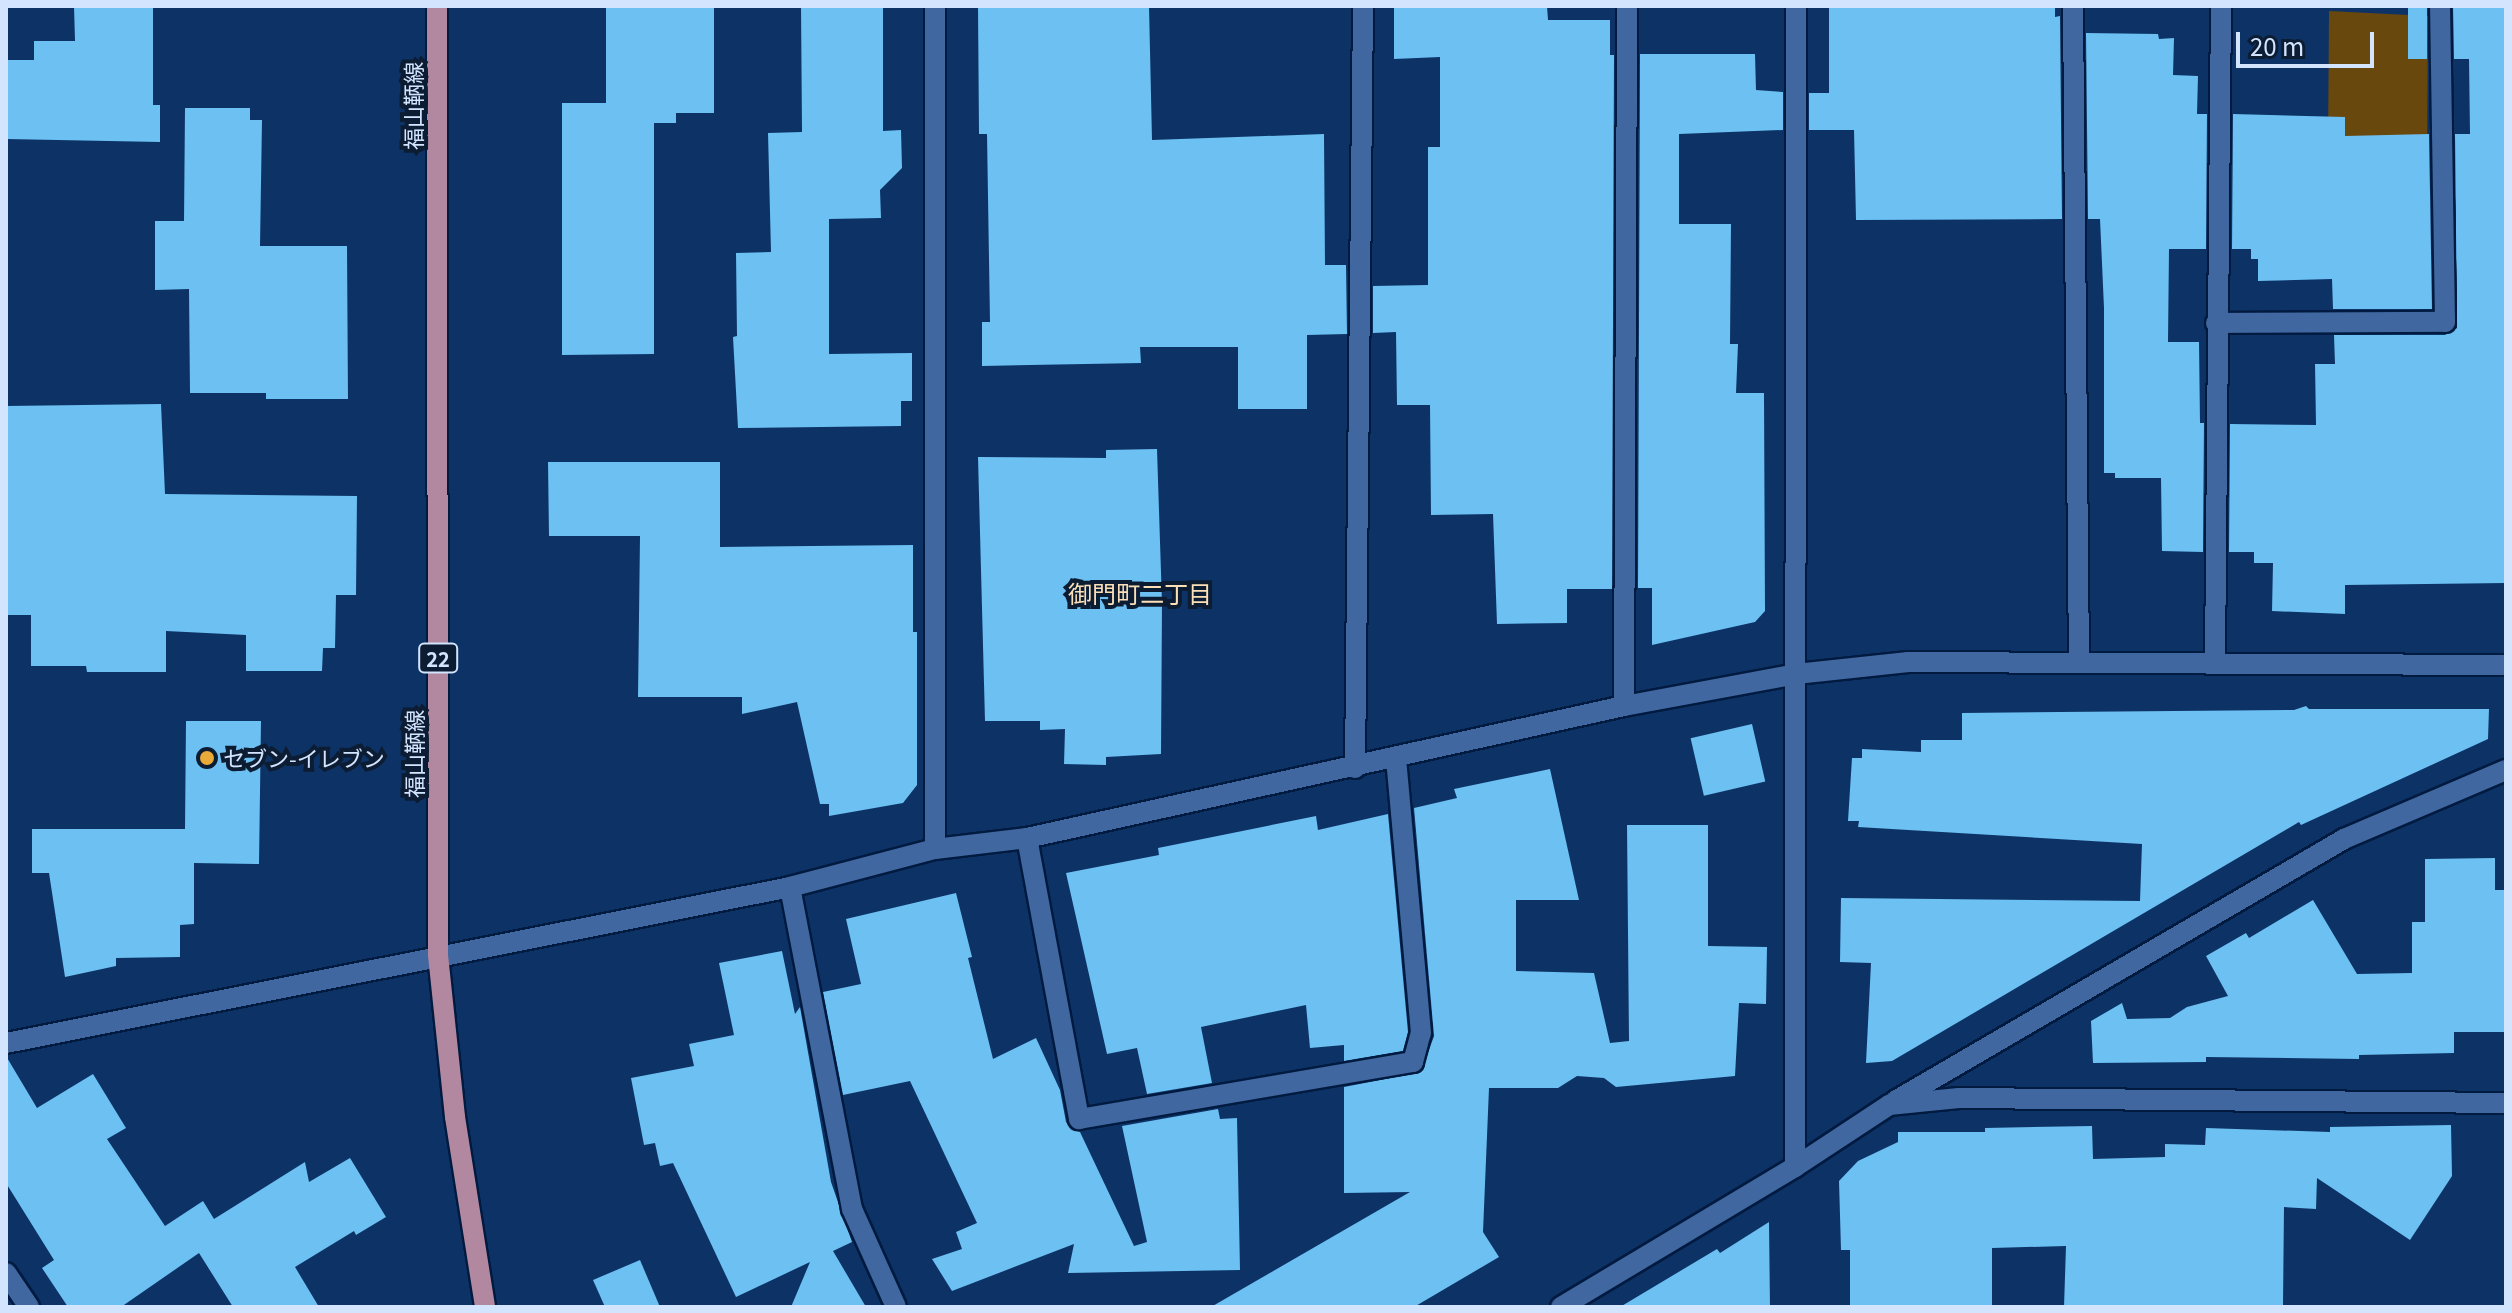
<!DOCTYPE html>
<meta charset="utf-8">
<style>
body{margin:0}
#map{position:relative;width:2512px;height:1313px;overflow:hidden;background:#0d3366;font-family:Georgia,"Noto Sans JP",serif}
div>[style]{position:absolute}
.green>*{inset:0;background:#68480d}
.building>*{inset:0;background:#6dc0f2;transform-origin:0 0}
.roads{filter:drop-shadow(2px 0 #011a40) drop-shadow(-2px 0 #011a40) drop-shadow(0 2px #011a40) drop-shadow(0 -2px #011a40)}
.minor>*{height:20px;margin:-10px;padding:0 10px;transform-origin:10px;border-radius:10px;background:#40679f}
.major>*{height:20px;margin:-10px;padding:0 10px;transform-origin:10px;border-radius:10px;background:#b188a0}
.dots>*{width:22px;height:22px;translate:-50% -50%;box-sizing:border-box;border:4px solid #0c1c33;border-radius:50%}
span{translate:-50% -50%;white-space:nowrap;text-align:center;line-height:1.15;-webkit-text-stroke:8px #0c1c33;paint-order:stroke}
.shield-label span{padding:2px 6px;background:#0c1c33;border:2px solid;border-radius:6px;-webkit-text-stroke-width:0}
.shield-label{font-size:20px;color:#d3e4fe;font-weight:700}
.street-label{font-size:22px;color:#d3e4fe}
.poi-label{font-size:22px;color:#d3e4fe}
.left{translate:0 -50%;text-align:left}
.neighbourhood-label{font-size:24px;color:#fadfb7}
.frame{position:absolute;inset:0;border:8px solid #d3e4fe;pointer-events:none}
.scale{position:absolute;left:2236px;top:32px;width:138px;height:36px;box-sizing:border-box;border:4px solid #d3e4fe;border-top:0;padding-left:10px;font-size:24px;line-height:28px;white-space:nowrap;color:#d3e4fe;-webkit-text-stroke:6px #0c1c33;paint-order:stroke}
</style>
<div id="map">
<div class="green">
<i style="clip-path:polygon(2329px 11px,2428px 16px,2427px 166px,2328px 146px)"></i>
</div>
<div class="building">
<i style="clip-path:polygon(74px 6px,153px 6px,153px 105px,160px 105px,160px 142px,6px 139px,6px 60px,34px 60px,34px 41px,75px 41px)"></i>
<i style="clip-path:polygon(606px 6px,714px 6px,714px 113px,676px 113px,676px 123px,654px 123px,654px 354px,562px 355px,562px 103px,606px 103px)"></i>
<i style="clip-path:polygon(801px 6px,883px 6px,883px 131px,901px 130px,902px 168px,880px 190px,881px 218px,829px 219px,829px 354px,912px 353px,912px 401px,901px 401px,901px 426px,738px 428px,733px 337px,737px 336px,736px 253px,771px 252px,768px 133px,802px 132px)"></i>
<i style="clip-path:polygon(978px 6px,1149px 6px,1152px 140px,1324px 134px,1325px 265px,1346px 265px,1347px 334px,1307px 335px,1307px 409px,1238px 409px,1238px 347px,1140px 347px,1141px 363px,982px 366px,982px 322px,990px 322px,987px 134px,979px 134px)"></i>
<i style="clip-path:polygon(1394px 6px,1547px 6px,1548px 20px,1610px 20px,1610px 55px,1614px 55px,1612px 589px,1567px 589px,1567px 623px,1497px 624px,1493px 514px,1431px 515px,1430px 405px,1397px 405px,1396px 332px,1373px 333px,1373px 286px,1428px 285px,1428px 147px,1440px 147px,1440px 57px,1394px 59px)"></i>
<i style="clip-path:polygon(1829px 6px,2055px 6px,2055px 17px,2060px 16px,2062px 219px,1856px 220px,1854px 130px,1809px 130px,1809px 93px,1829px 93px)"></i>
<i style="left:2408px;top:6px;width:19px;height:53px"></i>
<i style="clip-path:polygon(2453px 6px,2506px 6px,2506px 583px,2345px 585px,2345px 614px,2272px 611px,2273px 563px,2254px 563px,2254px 552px,2229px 552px,2230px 424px,2316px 425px,2315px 364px,2335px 364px,2334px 335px,2445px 335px,2457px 328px,2455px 134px,2470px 134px,2469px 59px,2454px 59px)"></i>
<i style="clip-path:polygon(2086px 33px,2158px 34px,2159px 39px,2174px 38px,2173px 75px,2198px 76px,2197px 114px,2207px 114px,2206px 249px,2169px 249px,2168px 342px,2199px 342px,2200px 423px,2204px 423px,2203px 552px,2162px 551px,2161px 478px,2115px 478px,2115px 473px,2104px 473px,2104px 308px,2100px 219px,2088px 219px)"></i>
<i style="clip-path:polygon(1640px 54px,1755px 54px,1756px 90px,1783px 92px,1783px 130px,1679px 134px,1679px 224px,1731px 224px,1730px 344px,1738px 344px,1736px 393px,1764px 393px,1765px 611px,1755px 622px,1652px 645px,1652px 588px,1638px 588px)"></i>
<i style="clip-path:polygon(185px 108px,250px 108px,250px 120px,262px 120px,260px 246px,347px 246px,348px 399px,266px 399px,266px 393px,190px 393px,189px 289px,155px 290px,155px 221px,184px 221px)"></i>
<i style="clip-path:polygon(2233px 114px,2345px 117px,2345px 136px,2429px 134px,2432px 309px,2333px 309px,2332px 279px,2258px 281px,2258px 259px,2251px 259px,2251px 249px,2232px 249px)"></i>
<i style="clip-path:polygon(161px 404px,165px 494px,357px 496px,356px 595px,336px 595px,335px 648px,323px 648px,322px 671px,246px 671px,246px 635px,166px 631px,166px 672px,87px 672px,86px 666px,31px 666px,31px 615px,6px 615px,6px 406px)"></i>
<i style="clip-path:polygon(1157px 449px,1162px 603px,1161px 754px,1106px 757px,1106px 765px,1064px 764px,1065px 729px,1040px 730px,1040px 721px,985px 721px,978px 457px,1106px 458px,1106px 450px)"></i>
<i style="clip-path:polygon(548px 462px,720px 462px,720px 547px,913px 545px,913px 632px,917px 632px,917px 785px,903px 803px,829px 816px,829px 804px,820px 804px,797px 702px,742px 714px,742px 697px,638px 697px,640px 536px,549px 536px)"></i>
<i style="clip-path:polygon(2306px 706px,2309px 709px,2489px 709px,2488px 739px,2301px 825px,2299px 822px,1892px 1061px,1866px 1063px,1871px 963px,1840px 962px,1841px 898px,2140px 901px,2142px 844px,1858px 827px,1859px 821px,1848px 821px,1852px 758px,1862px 758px,1862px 749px,1921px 752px,1921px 740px,1962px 740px,1962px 713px,2294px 710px)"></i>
<i style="clip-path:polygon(186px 721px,261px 721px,259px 864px,194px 863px,194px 924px,180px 925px,180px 957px,116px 958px,116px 966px,65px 977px,49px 873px,32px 873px,32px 829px,185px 829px)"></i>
<i style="left:1752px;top:724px;width:59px;height:63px;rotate:77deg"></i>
<i style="clip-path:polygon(1550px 769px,1579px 900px,1516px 900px,1516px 971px,1594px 973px,1610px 1043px,1629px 1041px,1627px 825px,1708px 825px,1708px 946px,1767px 947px,1766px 1004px,1739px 1003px,1735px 1076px,1616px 1087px,1604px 1078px,1577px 1076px,1558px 1088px,1489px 1088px,1483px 1232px,1499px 1257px,1414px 1307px,1211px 1307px,1410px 1192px,1344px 1193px,1344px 1087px,1421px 1072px,1434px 1036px,1414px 808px,1457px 798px,1454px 789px)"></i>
<i style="clip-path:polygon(1388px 814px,1408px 1032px,1403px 1051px,1344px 1061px,1344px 1045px,1310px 1048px,1306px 1005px,1201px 1027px,1212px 1083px,1147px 1094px,1137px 1048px,1107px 1054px,1066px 873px,1159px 855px,1158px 848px,1316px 816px,1318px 830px)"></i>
<i style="clip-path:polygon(2495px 858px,2495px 890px,2505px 890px,2506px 1032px,2454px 1032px,2454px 1053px,2359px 1055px,2359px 1059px,2206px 1057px,2206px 1062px,2093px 1063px,2091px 1021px,2122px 1003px,2127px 1019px,2170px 1018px,2187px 1007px,2228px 996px,2206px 956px,2246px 933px,2249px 938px,2313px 900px,2357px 974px,2412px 973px,2412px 922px,2425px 922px,2425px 859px)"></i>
<i style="clip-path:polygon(956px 893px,972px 957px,968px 958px,993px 1059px,1036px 1038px,1060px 1090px,1066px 1122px,1070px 1128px,1080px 1132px,1134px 1246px,1147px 1242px,1122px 1126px,1218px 1109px,1220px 1119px,1237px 1118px,1240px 1270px,1068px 1273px,1074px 1244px,952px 1291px,932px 1259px,962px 1249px,956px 1232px,977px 1223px,910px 1081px,843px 1095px,823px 992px,861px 984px,846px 919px)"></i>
<i style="clip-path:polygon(782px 951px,795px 1014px,800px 1007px,831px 1182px,852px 1242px,833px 1251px,866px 1307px,791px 1307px,810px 1262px,736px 1297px,673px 1163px,660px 1166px,655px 1143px,644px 1145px,631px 1078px,694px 1066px,689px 1044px,734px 1035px,719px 963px)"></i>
<i style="clip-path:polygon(6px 1056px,37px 1108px,93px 1074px,126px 1128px,107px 1139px,165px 1226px,203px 1201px,214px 1219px,305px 1162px,309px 1182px,350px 1158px,386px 1217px,356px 1235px,354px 1231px,295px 1267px,319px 1307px,233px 1307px,199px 1253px,121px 1307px,68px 1307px,42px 1268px,54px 1260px,6px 1183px)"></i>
<i style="clip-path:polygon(2451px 1125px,2452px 1176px,2410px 1240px,2317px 1178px,2316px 1209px,2284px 1207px,2283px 1306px,2064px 1307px,2066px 1246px,1992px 1248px,1992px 1307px,1850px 1307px,1850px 1250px,1841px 1250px,1839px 1181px,1858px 1161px,1898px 1142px,1898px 1132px,1985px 1132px,1985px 1128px,2092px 1126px,2093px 1159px,2165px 1157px,2165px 1144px,2205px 1145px,2206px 1128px,2330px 1132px,2330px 1127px)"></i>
<i style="clip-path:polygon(1769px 1222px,1770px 1307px,1620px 1307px,1717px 1249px,1720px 1253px)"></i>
<i style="clip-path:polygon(640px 1260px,660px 1307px,605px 1307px,593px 1280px)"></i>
</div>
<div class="roads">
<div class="minor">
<i style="left:935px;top:6px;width:843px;rotate:90deg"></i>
<i style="left:2073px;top:6px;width:655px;rotate:89.48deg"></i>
<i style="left:2216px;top:323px;width:229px;rotate:-0.3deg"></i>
<i style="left:2445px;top:322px;width:316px;rotate:-90.9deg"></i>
<i style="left:2215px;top:662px;width:656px;rotate:-89.48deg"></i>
<i style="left:1624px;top:706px;width:700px;rotate:-89.75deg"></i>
<i style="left:1355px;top:768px;width:762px;rotate:-89.4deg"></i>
<i style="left:1027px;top:838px;width:286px;rotate:79.5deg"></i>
<i style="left:1079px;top:1119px;width:339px;rotate:-9.7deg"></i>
<i style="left:1413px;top:1062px;width:30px;rotate:-75deg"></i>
<i style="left:1421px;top:1033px;width:275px;rotate:-95.2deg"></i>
<i style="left:790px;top:887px;width:328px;rotate:79.1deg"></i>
<i style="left:852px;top:1209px;width:107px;rotate:65.8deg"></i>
<i style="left:6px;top:1043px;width:799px;rotate:-11.25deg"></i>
<i style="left:790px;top:887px;width:150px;rotate:-14.7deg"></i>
<i style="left:935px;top:849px;width:93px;rotate:-6.8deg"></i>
<i style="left:1027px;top:838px;width:611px;rotate:-12.47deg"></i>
<i style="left:1624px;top:706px;width:175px;rotate:-10.5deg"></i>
<i style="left:1796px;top:674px;width:113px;rotate:-6.1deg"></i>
<i style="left:1908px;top:662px;width:598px;rotate:0.29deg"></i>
<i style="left:1895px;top:1101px;width:520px;rotate:-30.26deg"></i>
<i style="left:2344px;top:839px;width:176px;rotate:-23.1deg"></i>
<i style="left:1795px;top:1167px;width:1161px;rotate:-89.95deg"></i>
<i style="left:6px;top:1273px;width:41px;rotate:55.9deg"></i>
<i style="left:1561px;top:1307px;width:273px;rotate:-30.9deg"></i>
<i style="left:1795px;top:1167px;width:113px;rotate:-33.4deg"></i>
<i style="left:1889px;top:1105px;width:70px;rotate:-5.7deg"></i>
<i style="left:1959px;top:1098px;width:547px;rotate:0.52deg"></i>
</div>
<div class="major">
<i style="left:437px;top:6px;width:949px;rotate:89.94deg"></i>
<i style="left:438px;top:955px;width:163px;rotate:84deg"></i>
<i style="left:455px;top:1117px;width:192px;rotate:81deg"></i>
</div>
</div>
<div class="dots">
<i style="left:207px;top:758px;background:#eaaa39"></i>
</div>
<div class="shield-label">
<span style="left:438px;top:658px">22</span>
</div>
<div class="street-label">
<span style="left:413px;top:106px;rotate:-90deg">福山鞆線</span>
<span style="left:414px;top:754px;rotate:-90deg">福山鞆線</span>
</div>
<div class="poi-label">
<span class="left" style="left:223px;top:758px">セブン-イレブン</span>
</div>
<div class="neighbourhood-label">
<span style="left:1140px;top:593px">御門町二丁目</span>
</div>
<div class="frame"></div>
<div class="scale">20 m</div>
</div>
